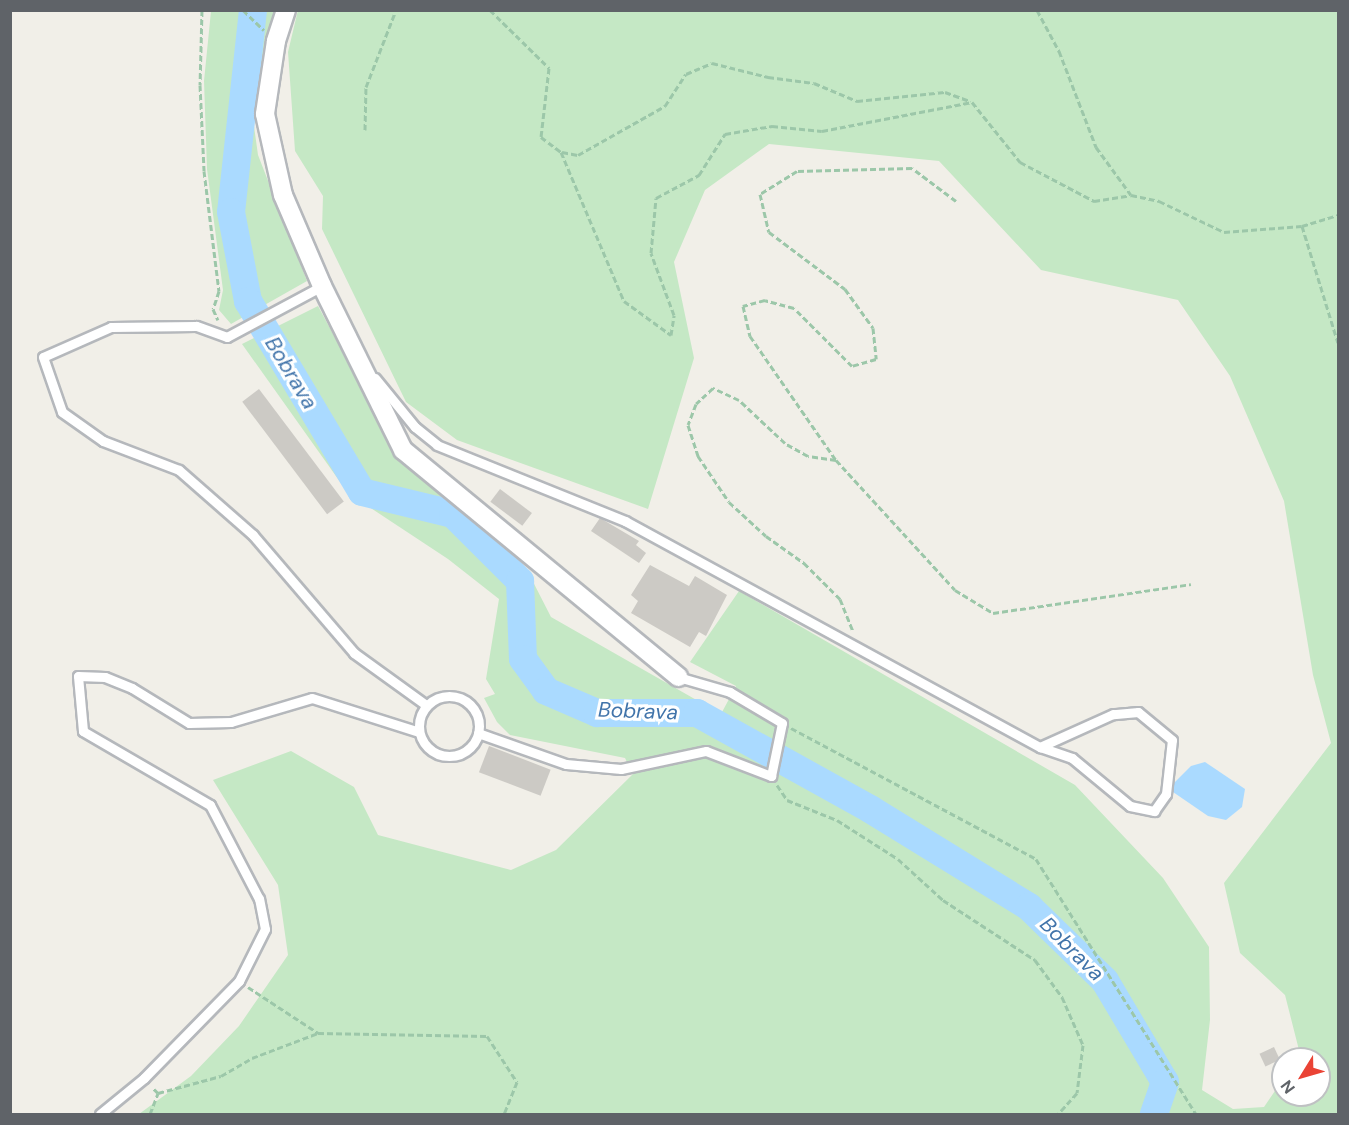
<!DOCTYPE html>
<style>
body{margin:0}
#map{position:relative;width:1349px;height:1125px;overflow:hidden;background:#f1efe8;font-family:"DM Sans",sans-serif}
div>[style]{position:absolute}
.green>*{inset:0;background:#c5e8c5}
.water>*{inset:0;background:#aadaff}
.river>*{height:28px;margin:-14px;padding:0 14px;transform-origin:14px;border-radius:14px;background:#aadaff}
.building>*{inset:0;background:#cccac5;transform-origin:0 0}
.path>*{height:3px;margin-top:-1.5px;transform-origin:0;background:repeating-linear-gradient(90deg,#9cc7a9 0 6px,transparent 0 9px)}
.roads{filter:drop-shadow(2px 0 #b5b8bc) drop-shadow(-2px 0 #b5b8bc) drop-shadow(0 2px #b5b8bc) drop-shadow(0 -2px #b5b8bc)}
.lane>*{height:9px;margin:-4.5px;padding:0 4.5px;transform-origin:4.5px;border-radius:4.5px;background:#fff}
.lane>.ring{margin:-4.5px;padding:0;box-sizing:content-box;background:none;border:9px solid #fff;border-radius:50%}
.street>*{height:18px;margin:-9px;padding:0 9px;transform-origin:9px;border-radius:9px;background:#fff}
span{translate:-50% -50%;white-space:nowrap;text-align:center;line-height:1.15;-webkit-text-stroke:6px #fff;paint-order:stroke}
.water-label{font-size:21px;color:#4174aa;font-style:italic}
.frame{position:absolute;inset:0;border:12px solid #5f6368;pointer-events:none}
.north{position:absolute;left:1271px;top:1047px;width:60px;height:60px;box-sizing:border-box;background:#fff;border:2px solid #bfc1c3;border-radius:50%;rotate:233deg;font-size:16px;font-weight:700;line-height:24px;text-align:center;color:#5f6368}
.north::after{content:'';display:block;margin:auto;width:21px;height:27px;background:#ea4335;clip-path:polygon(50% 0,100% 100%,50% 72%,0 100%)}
</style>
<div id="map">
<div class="green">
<i style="clip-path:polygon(298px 10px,1338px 11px,1338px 1114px,139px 1114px,191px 1076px,239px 1026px,288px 955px,278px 885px,213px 780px,291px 751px,354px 787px,378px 835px,511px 870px,556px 850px,633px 774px,625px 758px,510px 735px,497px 722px,484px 698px,495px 694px,486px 679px,499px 599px,448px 559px,348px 493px,242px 344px,318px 306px,400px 459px,471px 513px,529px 574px,551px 617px,721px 714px,736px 686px,690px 662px,739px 591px,1075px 785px,1163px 878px,1209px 947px,1210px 1020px,1202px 1090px,1233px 1109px,1264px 1107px,1283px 1079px,1283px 1095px,1319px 1095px,1319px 1059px,1297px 1059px,1300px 1054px,1285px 995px,1240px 953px,1224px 883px,1331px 743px,1313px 675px,1284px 501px,1230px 376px,1178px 300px,1041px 270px,939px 161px,769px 144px,705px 190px,674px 262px,694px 358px,648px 509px,457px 440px,406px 402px,322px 229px,323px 196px,295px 151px,288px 52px)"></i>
<i style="clip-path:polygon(211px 11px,275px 11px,252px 112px,258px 155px,307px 281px,231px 324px,219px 310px,223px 290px,207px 169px,204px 81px)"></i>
</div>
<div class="water">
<i style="clip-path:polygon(1205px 762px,1245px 789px,1242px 807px,1226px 820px,1208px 816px,1173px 792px,1172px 785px,1191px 766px)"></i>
</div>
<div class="river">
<i style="left:253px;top:10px;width:203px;rotate:96.2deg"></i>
<i style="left:231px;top:212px;width:91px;rotate:79.2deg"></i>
<i style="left:248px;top:301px;width:222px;rotate:59.2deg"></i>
<i style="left:362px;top:492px;width:94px;rotate:13.6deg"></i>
<i style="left:453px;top:514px;width:95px;rotate:45deg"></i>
<i style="left:520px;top:581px;width:78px;rotate:87.8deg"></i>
<i style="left:523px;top:659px;width:39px;rotate:54deg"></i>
<i style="left:546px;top:691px;width:56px;rotate:23.3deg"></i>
<i style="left:597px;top:713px;width:100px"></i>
<i style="left:697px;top:713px;width:198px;rotate:29deg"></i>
<i style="left:870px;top:809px;width:187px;rotate:31.6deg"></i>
<i style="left:1029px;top:907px;width:106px;rotate:44.2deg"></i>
<i style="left:1105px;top:981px;width:117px;rotate:59.3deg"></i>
<i style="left:1165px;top:1082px;width:34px;rotate:109deg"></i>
</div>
<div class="building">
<i style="left:259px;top:389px;width:141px;height:21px;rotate:53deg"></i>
<i style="left:500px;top:489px;width:40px;height:16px;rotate:37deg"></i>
<i style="clip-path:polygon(600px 518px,639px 541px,636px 545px,646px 553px,639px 563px,591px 531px)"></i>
<i style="clip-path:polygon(650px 565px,689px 586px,695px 576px,727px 595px,706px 636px,699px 632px,690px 647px,631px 613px,638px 601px,631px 595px)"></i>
<i style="left:489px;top:746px;width:66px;height:28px;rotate:21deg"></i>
<i style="left:1274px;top:1047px;width:14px;height:16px;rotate:65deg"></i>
</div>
<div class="path">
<i style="left:202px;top:10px;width:75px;rotate:91.5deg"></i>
<i style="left:200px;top:85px;width:86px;rotate:87.3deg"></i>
<i style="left:204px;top:171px;width:121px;rotate:82.9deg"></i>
<i style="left:219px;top:291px;width:19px;rotate:108deg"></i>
<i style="left:213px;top:309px;width:12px;rotate:66deg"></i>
<i style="left:243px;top:10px;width:29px;rotate:44deg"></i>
<i style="left:490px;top:10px;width:83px;rotate:44.5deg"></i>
<i style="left:549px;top:68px;width:69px;rotate:96.6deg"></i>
<i style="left:541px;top:137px;width:25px;rotate:37deg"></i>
<i style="left:561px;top:152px;width:162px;rotate:67.1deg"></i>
<i style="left:624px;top:301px;width:58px;rotate:35.9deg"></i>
<i style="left:671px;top:335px;width:20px;rotate:-81deg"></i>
<i style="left:674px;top:315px;width:66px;rotate:-110.4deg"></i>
<i style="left:651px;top:253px;width:55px;rotate:-84.8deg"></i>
<i style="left:656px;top:198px;width:49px;rotate:-28.1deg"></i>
<i style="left:699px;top:175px;width:49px;rotate:-57.6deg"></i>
<i style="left:725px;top:134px;width:48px;rotate:-9.7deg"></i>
<i style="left:772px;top:126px;width:50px;rotate:5.7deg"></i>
<i style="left:822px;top:131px;width:153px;rotate:-10.9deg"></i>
<i style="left:972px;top:102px;width:77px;rotate:51.3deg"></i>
<i style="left:1020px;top:162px;width:84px;rotate:27.8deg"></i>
<i style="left:1094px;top:201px;width:37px;rotate:-9deg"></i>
<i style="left:1037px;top:10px;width:47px;rotate:61.8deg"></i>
<i style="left:1059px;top:51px;width:103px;rotate:68.9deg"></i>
<i style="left:1096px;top:147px;width:59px;rotate:53.9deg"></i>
<i style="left:1131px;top:195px;width:29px;rotate:12deg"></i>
<i style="left:1159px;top:201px;width:72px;rotate:25.5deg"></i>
<i style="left:1224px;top:232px;width:78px;rotate:-4.4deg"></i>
<i style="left:1302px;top:226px;width:122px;rotate:72.9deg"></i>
<i style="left:365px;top:130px;width:43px;rotate:-88.7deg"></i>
<i style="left:366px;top:87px;width:83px;rotate:-68.7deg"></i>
<i style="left:562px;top:152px;width:16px;rotate:11deg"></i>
<i style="left:578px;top:155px;width:100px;rotate:-29.4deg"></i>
<i style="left:665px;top:106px;width:38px;rotate:-57deg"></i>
<i style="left:686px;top:74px;width:28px;rotate:-23deg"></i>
<i style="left:712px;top:63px;width:58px;rotate:14deg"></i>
<i style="left:768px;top:77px;width:46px;rotate:7.4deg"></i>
<i style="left:814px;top:83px;width:47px;rotate:22.7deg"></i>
<i style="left:857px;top:101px;width:88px;rotate:-5.8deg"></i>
<i style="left:945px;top:92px;width:27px;rotate:20deg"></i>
<i style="left:956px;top:201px;width:55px;rotate:-143.1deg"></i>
<i style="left:912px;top:168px;width:115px;rotate:178.5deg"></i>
<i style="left:797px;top:171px;width:44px;rotate:148.1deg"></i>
<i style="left:760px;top:194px;width:39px;rotate:77deg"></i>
<i style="left:769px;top:232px;width:95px;rotate:36.9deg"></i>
<i style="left:845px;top:289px;width:48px;rotate:54.3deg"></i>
<i style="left:873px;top:328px;width:31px;rotate:84deg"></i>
<i style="left:876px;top:359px;width:25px;rotate:164deg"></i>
<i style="left:852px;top:366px;width:82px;rotate:-135deg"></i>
<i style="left:794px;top:308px;width:30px;rotate:-165deg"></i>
<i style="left:765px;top:300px;width:23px;rotate:165deg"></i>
<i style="left:743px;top:306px;width:31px;rotate:77deg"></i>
<i style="left:750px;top:336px;width:151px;rotate:55.3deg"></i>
<i style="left:836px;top:460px;width:176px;rotate:47.5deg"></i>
<i style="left:955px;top:590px;width:44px;rotate:31.2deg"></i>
<i style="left:993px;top:613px;width:200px;rotate:-8.3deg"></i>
<i style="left:1302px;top:226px;width:38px;rotate:-17deg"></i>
<i style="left:836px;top:460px;width:28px;rotate:-172deg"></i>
<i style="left:808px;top:456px;width:26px;rotate:-151deg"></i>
<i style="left:785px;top:443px;width:63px;rotate:-136.9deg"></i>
<i style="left:739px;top:400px;width:29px;rotate:-155deg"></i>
<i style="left:713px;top:388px;width:23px;rotate:137deg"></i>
<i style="left:696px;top:404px;width:22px;rotate:111deg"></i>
<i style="left:688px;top:425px;width:33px;rotate:72deg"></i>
<i style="left:698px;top:456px;width:55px;rotate:56deg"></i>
<i style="left:729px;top:502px;width:50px;rotate:42.6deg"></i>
<i style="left:766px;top:536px;width:47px;rotate:35.4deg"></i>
<i style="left:804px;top:563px;width:51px;rotate:45deg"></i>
<i style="left:840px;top:599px;width:35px;rotate:68deg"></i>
<i style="left:791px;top:728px;width:278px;rotate:28.1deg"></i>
<i style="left:1036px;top:859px;width:301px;rotate:57.9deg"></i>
<i style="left:777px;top:785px;width:18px;rotate:56deg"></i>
<i style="left:787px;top:800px;width:54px;rotate:21.8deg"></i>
<i style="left:837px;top:820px;width:72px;rotate:32.6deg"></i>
<i style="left:898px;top:859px;width:61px;rotate:42.3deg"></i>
<i style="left:943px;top:900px;width:110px;rotate:33.1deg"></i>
<i style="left:1035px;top:960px;width:46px;rotate:53.9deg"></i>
<i style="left:1062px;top:997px;width:52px;rotate:66.4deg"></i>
<i style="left:1083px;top:1045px;width:48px;rotate:97.1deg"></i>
<i style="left:1077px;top:1093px;width:28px;rotate:132deg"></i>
<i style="left:248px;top:987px;width:84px;rotate:33.3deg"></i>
<i style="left:318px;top:1033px;width:169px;rotate:1deg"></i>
<i style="left:487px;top:1036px;width:55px;rotate:56.9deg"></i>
<i style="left:517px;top:1082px;width:35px;rotate:112deg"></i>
<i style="left:158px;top:1093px;width:65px;rotate:-15.1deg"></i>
<i style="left:221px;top:1076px;width:36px;rotate:-30deg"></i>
<i style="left:252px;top:1058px;width:71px;rotate:-20.7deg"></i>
<i style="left:150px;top:1114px;width:22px;rotate:-69deg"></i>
<i style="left:158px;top:1093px;width:8px;rotate:-135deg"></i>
</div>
<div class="roads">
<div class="lane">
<i style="left:322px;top:286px;width:108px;rotate:151.8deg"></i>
<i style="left:227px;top:337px;width:33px;rotate:-160deg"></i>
<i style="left:196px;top:326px;width:85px;rotate:179.3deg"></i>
<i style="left:111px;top:327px;width:74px;rotate:156.2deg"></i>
<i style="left:43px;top:357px;width:58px;rotate:70.9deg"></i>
<i style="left:62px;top:412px;width:50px;rotate:35.3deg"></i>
<i style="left:103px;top:441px;width:81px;rotate:20.9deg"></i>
<i style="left:179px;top:470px;width:98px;rotate:41.3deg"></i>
<i style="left:253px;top:535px;width:155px;rotate:49.4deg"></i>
<i style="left:354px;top:653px;width:89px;rotate:35.8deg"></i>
<i style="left:375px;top:378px;width:63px;rotate:50.8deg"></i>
<i style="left:415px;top:427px;width:28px;rotate:39deg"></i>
<i style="left:437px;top:445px;width:203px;rotate:22deg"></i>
<i style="left:625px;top:521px;width:473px;rotate:28.6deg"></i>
<i style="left:1040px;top:747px;width:34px;rotate:19deg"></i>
<i style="left:1072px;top:758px;width:75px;rotate:39.6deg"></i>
<i style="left:1130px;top:806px;width:25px;rotate:12deg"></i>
<i style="left:1154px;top:811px;width:21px;rotate:-55deg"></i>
<i style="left:1166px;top:794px;width:54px;rotate:-83.7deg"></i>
<i style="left:1172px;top:740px;width:44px;rotate:-140.5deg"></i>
<i style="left:1138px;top:712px;width:25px;rotate:175deg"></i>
<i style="left:1113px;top:714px;width:80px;rotate:155.7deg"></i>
<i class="ring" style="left:419px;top:696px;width:51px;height:51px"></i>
<i style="left:478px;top:733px;width:93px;rotate:19.4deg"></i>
<i style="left:566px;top:764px;width:55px;rotate:5.2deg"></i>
<i style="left:621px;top:769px;width:87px;rotate:-12deg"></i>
<i style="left:706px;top:751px;width:70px;rotate:21deg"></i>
<i style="left:771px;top:776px;width:54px;rotate:-78.3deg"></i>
<i style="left:782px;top:723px;width:61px;rotate:-149.2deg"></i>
<i style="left:730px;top:692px;width:54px;rotate:-163.9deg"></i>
<i style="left:100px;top:1114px;width:57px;rotate:-39.3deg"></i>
<i style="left:144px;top:1078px;width:136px;rotate:-45.6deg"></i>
<i style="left:239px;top:981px;width:58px;rotate:-63.4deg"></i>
<i style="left:265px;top:929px;width:31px;rotate:-101deg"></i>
<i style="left:259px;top:899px;width:106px;rotate:-117.5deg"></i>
<i style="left:210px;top:805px;width:147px;rotate:-149.8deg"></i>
<i style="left:83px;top:731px;width:55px;rotate:-95.2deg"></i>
<i style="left:78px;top:676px;width:27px;rotate:2deg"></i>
<i style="left:105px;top:677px;width:29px;rotate:22deg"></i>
<i style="left:132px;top:688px;width:67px;rotate:31.6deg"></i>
<i style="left:189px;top:723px;width:42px;rotate:-1.4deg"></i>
<i style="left:231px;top:722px;width:84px;rotate:-16.5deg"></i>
<i style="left:312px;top:698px;width:112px;rotate:17.6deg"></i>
</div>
<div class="street">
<i style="left:286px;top:10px;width:33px;rotate:108deg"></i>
<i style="left:276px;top:41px;width:74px;rotate:98.6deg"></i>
<i style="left:265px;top:114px;width:83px;rotate:77.5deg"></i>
<i style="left:283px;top:195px;width:99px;rotate:66.8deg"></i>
<i style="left:322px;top:286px;width:183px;rotate:63.7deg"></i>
<i style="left:403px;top:450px;width:357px;rotate:39.5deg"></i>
</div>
</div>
<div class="water-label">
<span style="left:291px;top:373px;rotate:59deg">Bobrava</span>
<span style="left:638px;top:711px;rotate:2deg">Bobrava</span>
<span style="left:1072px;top:949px;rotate:45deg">Bobrava</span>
</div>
<div class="frame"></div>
<div class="north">N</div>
</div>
